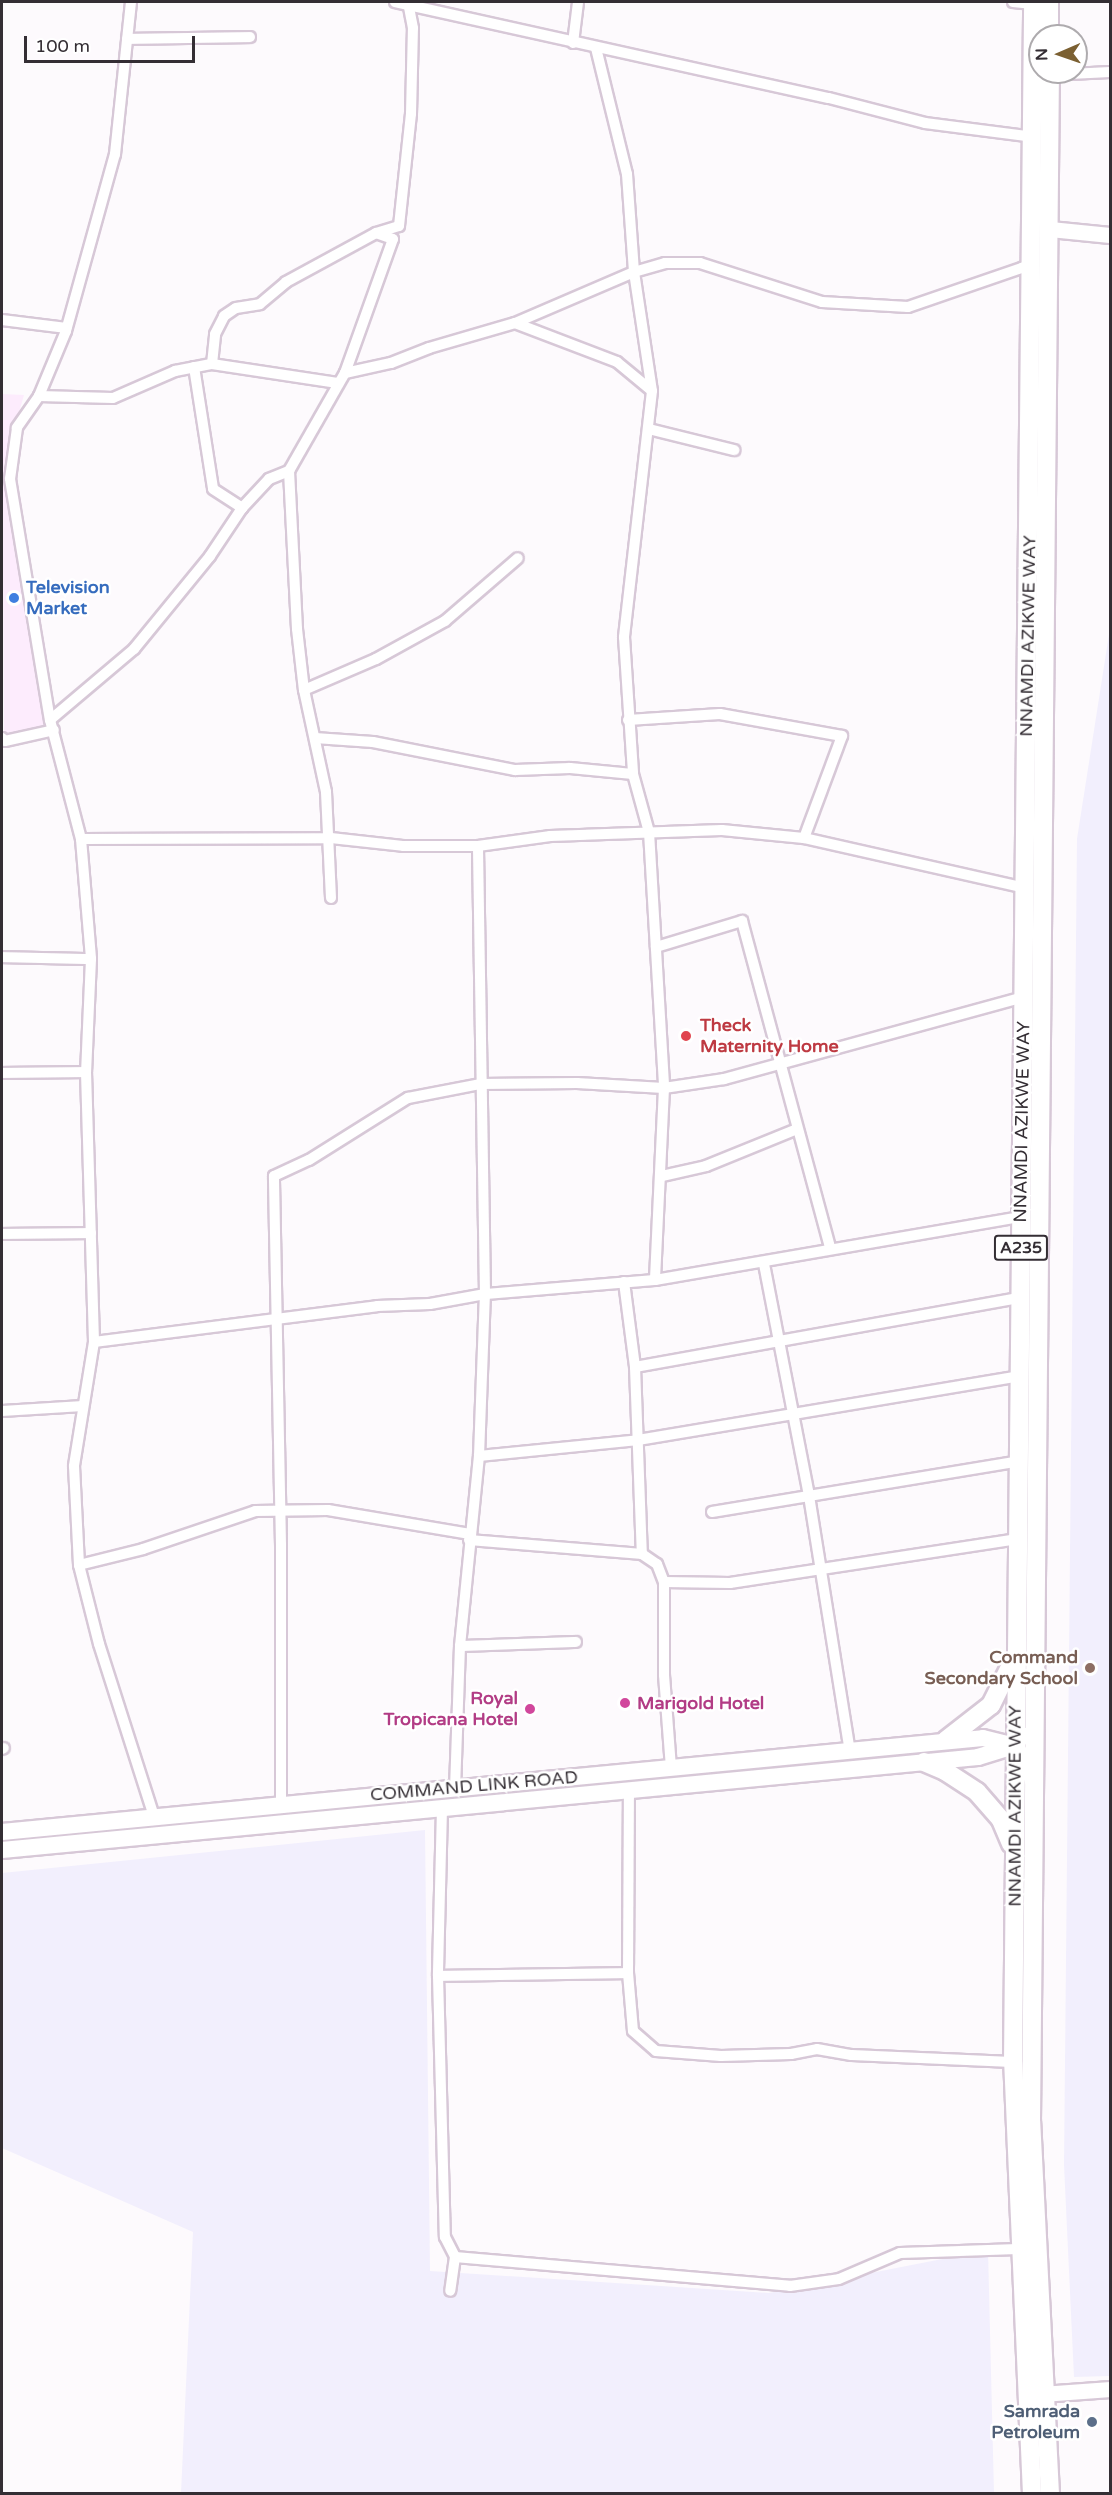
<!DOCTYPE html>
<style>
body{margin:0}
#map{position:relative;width:1112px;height:2495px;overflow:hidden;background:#fdfafd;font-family:"Varela Round",sans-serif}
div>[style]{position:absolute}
.built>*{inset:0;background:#fdecfd}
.industrial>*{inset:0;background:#f2effd}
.roads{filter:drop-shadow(2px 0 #d7c8d7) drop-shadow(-2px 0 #d7c8d7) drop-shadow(0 2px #d7c8d7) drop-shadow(0 -2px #d7c8d7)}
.street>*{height:10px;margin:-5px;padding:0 5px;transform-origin:5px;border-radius:5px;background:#fff}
.secondary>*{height:15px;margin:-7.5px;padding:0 7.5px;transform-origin:7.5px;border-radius:7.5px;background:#fff}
.primary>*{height:16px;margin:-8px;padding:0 8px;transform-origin:8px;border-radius:8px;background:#fff}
.highway>*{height:18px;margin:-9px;padding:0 9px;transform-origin:9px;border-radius:9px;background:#fff}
.dots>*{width:16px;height:16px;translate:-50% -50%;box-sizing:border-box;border:3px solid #fff;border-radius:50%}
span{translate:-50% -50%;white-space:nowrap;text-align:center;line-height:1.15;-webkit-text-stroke:5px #fff;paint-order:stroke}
.shield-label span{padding:2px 4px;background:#fff;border:2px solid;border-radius:4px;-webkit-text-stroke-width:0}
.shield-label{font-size:16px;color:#342e34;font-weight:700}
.shop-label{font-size:18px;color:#366cbe;font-weight:700}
.left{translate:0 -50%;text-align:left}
.street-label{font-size:18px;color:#342e34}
.health-label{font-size:18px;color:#be3a42;font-weight:700}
.education-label{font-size:18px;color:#785e54;font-weight:700}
.right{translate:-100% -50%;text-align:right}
.hotel-label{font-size:18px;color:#b23c85;font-weight:700}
.service-label{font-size:18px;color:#4e5e75;font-weight:700}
.frame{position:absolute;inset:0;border:3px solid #342e34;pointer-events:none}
.north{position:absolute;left:1028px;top:24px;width:60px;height:60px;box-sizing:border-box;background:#fff;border:2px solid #aeabae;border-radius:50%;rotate:268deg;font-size:16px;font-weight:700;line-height:24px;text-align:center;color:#342e34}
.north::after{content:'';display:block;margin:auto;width:21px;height:27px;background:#7b6032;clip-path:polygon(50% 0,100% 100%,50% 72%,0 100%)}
.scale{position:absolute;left:24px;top:36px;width:171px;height:27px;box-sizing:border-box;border:3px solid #342e34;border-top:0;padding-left:8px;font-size:18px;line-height:21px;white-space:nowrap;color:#342e34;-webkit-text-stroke:4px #fff;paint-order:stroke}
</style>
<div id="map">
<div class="built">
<i style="clip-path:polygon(2px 394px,24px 395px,4px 465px,48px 731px,4px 736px)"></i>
</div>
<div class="industrial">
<i style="clip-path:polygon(1110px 628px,1110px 2376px,1074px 2377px,1064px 2165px,1077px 839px)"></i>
<i style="clip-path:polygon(425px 1830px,430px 2271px,769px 2293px,988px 2250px,994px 2493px,181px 2493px,193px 2232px,2px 2148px,2px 1873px)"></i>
</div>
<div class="roads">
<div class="street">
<i style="left:131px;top:2px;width:153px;rotate:96deg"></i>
<i style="left:115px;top:154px;width:184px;rotate:105.5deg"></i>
<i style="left:66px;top:331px;width:70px;rotate:112.6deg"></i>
<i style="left:39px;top:396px;width:39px;rotate:125deg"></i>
<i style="left:17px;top:428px;width:51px;rotate:97.8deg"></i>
<i style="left:10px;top:479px;width:244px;rotate:80.6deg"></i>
<i style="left:50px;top:720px;width:123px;rotate:75.4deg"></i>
<i style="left:81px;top:839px;width:120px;rotate:85.2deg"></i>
<i style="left:91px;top:959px;width:113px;rotate:92.5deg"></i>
<i style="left:86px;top:1072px;width:270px;rotate:88.3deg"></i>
<i style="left:94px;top:1342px;width:126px;rotate:99.2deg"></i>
<i style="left:74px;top:1466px;width:99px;rotate:87.1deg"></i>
<i style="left:79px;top:1565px;width:81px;rotate:75.8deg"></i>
<i style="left:99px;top:1644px;width:181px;rotate:72.3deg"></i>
<i style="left:395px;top:2px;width:444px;rotate:12.5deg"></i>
<i style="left:829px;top:98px;width:99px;rotate:14.6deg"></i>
<i style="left:925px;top:123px;width:110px;rotate:7.3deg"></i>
<i style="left:1013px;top:2px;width:20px;rotate:6deg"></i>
<i style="left:127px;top:39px;width:123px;rotate:-0.9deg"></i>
<i style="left:573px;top:43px;width:41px;rotate:-83deg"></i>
<i style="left:596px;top:48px;width:130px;rotate:76.2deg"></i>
<i style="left:627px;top:174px;width:98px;rotate:85.9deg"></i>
<i style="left:634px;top:272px;width:120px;rotate:81.4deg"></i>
<i style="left:652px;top:391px;width:248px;rotate:96.5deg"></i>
<i style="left:624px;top:637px;width:137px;rotate:86.2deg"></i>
<i style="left:633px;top:774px;width:60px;rotate:74.6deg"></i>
<i style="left:649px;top:832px;width:256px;rotate:86.6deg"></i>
<i style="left:664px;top:1088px;width:192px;rotate:92.7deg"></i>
<i style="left:1050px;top:75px;width:60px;rotate:-2.9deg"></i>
<i style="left:2px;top:320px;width:65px;rotate:7deg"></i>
<i style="left:515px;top:323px;width:109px;rotate:20.9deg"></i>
<i style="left:617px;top:362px;width:45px;rotate:39.6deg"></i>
<i style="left:212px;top:364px;width:30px;rotate:-84deg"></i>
<i style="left:215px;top:334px;width:20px;rotate:-63deg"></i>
<i style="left:224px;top:316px;width:14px;rotate:-34deg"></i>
<i style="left:236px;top:308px;width:24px;rotate:-9deg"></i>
<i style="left:260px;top:304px;width:34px;rotate:-40deg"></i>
<i style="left:286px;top:282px;width:102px;rotate:-28.6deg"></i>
<i style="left:194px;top:367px;width:123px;rotate:81.1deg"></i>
<i style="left:213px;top:489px;width:35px;rotate:33deg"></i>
<i style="left:345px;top:373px;width:47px;rotate:-12.3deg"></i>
<i style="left:391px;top:363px;width:41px;rotate:-21.5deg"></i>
<i style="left:429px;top:348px;width:90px;rotate:-16.2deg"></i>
<i style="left:515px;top:323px;width:129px;rotate:-23.2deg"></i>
<i style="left:634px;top:272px;width:32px;rotate:-16deg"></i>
<i style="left:665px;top:263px;width:35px"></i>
<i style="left:700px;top:263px;width:128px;rotate:17.7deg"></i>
<i style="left:822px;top:302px;width:86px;rotate:3.3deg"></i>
<i style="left:908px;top:307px;width:132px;rotate:-19deg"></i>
<i style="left:39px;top:396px;width:74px;rotate:1.5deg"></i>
<i style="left:113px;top:398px;width:68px;rotate:-23.5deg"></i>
<i style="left:175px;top:371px;width:38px;rotate:-11deg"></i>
<i style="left:212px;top:364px;width:127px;rotate:8.6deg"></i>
<i style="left:649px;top:429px;width:88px;rotate:13.9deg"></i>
<i style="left:289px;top:471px;width:158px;rotate:87.1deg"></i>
<i style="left:297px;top:629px;width:61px;rotate:83.5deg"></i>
<i style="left:304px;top:690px;width:104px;rotate:77.8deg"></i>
<i style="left:326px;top:792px;width:106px;rotate:87.3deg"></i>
<i style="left:304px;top:690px;width:78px;rotate:-23.3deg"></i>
<i style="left:376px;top:659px;width:79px;rotate:-28.8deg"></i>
<i style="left:445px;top:621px;width:96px;rotate:-40.8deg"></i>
<i style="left:50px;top:720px;width:110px;rotate:-40.2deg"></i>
<i style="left:134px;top:649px;width:120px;rotate:-50.7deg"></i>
<i style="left:210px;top:556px;width:58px;rotate:-56.3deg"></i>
<i style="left:242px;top:508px;width:40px;rotate:-47deg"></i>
<i style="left:269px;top:479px;width:22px;rotate:-22deg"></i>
<i style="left:289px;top:471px;width:113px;rotate:-60.3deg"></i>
<i style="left:345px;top:373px;width:142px;rotate:-70.3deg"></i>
<i style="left:393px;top:239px;width:18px;rotate:-161deg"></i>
<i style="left:376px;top:233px;width:24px;rotate:-17deg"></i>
<i style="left:399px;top:226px;width:113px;rotate:-83.9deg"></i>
<i style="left:411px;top:114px;width:86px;rotate:-88.7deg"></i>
<i style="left:413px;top:28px;width:21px;rotate:-101deg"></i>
<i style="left:628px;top:720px;width:92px;rotate:-3.7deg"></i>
<i style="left:720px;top:714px;width:124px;rotate:10.2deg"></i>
<i style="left:842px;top:736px;width:109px;rotate:110.4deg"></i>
<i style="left:2px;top:738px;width:4px;rotate:45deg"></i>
<i style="left:5px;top:741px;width:50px;rotate:-12.7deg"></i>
<i style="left:315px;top:738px;width:58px;rotate:3.9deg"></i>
<i style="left:373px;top:742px;width:145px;rotate:11.2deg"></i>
<i style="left:515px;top:770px;width:55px;rotate:-2.1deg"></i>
<i style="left:570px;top:768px;width:63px;rotate:5.4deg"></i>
<i style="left:81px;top:839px;width:250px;rotate:-0.2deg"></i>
<i style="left:331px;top:838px;width:72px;rotate:6.3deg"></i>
<i style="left:403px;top:846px;width:75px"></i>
<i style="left:478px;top:846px;width:73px;rotate:-7.9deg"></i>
<i style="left:550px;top:836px;width:172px;rotate:-2deg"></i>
<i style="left:722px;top:830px;width:82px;rotate:5.6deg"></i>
<i style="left:804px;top:838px;width:227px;rotate:12.7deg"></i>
<i style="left:656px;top:947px;width:90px;rotate:-16.8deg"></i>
<i style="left:742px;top:921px;width:339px;rotate:74.9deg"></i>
<i style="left:2px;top:957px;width:89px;rotate:1.3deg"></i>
<i style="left:2px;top:1073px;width:84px;rotate:-0.7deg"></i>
<i style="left:662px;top:1176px;width:45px;rotate:-12.8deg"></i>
<i style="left:706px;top:1166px;width:98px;rotate:-22.1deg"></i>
<i style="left:2px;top:1234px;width:89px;rotate:-0.6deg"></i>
<i style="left:764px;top:1264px;width:236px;rotate:79deg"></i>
<i style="left:809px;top:1496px;width:258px;rotate:80.9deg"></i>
<i style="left:624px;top:1282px;width:86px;rotate:82.6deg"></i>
<i style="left:635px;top:1367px;width:187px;rotate:87.9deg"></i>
<i style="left:94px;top:1342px;width:285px;rotate:-7.2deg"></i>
<i style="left:377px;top:1306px;width:53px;rotate:-2.2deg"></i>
<i style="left:430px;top:1304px;width:56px;rotate:-10.3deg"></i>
<i style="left:485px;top:1294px;width:171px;rotate:-4.7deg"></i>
<i style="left:655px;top:1280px;width:371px;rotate:-9.8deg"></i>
<i style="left:635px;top:1367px;width:391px;rotate:-10.2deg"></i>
<i style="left:2px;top:1411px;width:80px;rotate:-3.6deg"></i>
<i style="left:479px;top:1456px;width:160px;rotate:-5.7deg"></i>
<i style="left:638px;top:1440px;width:386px;rotate:-9.5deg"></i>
<i style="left:712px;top:1512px;width:311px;rotate:-9.4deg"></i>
<i style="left:469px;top:1540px;width:174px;rotate:4.6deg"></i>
<i style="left:642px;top:1554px;width:18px;rotate:34deg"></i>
<i style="left:657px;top:1564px;width:19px;rotate:69deg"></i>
<i style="left:664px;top:1582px;width:93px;rotate:90deg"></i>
<i style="left:664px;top:1675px;width:93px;rotate:85.7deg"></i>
<i style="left:79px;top:1565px;width:66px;rotate:-14deg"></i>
<i style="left:143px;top:1549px;width:118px;rotate:-18.7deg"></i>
<i style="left:255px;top:1511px;width:73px;rotate:-0.8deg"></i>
<i style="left:328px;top:1510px;width:144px;rotate:9.6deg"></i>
<i style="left:664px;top:1582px;width:66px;rotate:0.9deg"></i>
<i style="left:730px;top:1583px;width:291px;rotate:-8.7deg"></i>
<i style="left:460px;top:1646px;width:116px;rotate:-2deg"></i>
<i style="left:2px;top:1749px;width:2px;rotate:-27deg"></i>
<i style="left:455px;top:1789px;width:143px;rotate:-88deg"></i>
<i style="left:460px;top:1646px;width:191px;rotate:-84.3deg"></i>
<i style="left:479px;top:1456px;width:162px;rotate:-87.9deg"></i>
<i style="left:485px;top:1294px;width:448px;rotate:-90.9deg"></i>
<i style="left:281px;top:1806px;width:261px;rotate:-90deg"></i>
<i style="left:281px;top:1545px;width:369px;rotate:-91.1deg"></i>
<i style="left:274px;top:1176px;width:38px;rotate:-25deg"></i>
<i style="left:309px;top:1160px;width:117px;rotate:-32.1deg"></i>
<i style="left:408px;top:1098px;width:73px;rotate:-11deg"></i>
<i style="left:480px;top:1084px;width:97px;rotate:-0.6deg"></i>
<i style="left:577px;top:1083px;width:87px;rotate:3.3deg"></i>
<i style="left:664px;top:1088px;width:61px;rotate:-8.5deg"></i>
<i style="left:724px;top:1079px;width:311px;rotate:-15.3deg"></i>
<i style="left:442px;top:1808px;width:168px;rotate:91.4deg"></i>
<i style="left:438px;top:1976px;width:261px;rotate:88.5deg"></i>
<i style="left:445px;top:2237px;width:22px;rotate:63deg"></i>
<i style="left:455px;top:2257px;width:34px;rotate:98deg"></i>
<i style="left:628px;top:1973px;width:58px;rotate:85.1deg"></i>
<i style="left:633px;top:2031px;width:30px;rotate:41deg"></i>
<i style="left:656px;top:2051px;width:65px;rotate:4.4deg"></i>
<i style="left:721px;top:2056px;width:70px;rotate:-1.6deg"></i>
<i style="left:791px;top:2054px;width:26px;rotate:-11deg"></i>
<i style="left:817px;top:2049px;width:35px;rotate:10deg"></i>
<i style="left:851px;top:2055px;width:162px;rotate:2.5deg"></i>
<i style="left:438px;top:1976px;width:190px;rotate:-0.9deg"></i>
<i style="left:628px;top:1973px;width:183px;rotate:-89.7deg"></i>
<i style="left:455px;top:2257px;width:336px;rotate:4.9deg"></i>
<i style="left:790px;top:2286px;width:49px;rotate:-8.1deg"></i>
<i style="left:839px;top:2279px;width:66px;rotate:-23.1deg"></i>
<i style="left:900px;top:2253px;width:118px;rotate:-1.9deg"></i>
</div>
<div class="secondary">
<i style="left:1050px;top:229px;width:60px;rotate:5.7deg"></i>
<i style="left:1042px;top:2394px;width:68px;rotate:-4.2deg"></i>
</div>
<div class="primary">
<i style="left:2px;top:1832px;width:985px;rotate:-5.47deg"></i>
<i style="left:983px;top:1738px;width:33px;rotate:14deg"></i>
<i style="left:1015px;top:1746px;width:23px;rotate:56deg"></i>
<i style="left:1028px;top:1765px;width:17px;rotate:73deg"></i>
<i style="left:2px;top:1850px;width:980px;rotate:-5.44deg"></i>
<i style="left:978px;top:1757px;width:39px;rotate:-17deg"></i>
<i style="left:1015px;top:1746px;width:13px;rotate:-58deg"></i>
</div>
<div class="highway">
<i style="left:1049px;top:2px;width:34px;rotate:90deg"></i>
<i style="left:946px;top:1740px;width:57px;rotate:-37.9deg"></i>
<i style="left:991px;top:1705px;width:45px;rotate:-63.4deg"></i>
<i style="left:924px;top:1762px;width:23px;rotate:23deg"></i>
<i style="left:945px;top:1771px;width:38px;rotate:33deg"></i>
<i style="left:977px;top:1792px;width:37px;rotate:49deg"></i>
<i style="left:1001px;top:1820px;width:26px;rotate:67deg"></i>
<i style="left:1032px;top:2494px;width:432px;rotate:-92.5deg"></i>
<i style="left:1013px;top:2062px;width:2060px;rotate:-89.44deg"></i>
<i style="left:1050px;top:2494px;width:373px;rotate:-92.9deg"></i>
<i style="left:1031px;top:2121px;width:2049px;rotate:-89.47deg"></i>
</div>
</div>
<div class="dots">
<i style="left:14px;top:598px;background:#3f7fe0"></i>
<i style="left:686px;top:1036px;background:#e0444e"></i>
<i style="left:1090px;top:1668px;background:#8d6e63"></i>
<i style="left:625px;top:1703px;background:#d1479c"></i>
<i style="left:530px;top:1709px;background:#d1479c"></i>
<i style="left:1092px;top:2422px;background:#5c6f8a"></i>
</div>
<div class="shield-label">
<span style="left:1021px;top:1248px">A235</span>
</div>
<div class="shop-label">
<span class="left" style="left:26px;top:598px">Television<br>Market</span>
</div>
<div class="street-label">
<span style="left:1028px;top:636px;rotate:-89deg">NNAMDI AZIKWE WAY</span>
<span style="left:1022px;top:1122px;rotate:-89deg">NNAMDI AZIKWE WAY</span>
<span style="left:474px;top:1786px;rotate:-5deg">COMMAND LINK ROAD</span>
<span style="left:1015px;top:1806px;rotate:-90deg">NNAMDI AZIKWE WAY</span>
</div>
<div class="health-label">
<span class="left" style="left:700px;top:1036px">Theck<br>Maternity Home</span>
</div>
<div class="education-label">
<span class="right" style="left:1078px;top:1668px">Command<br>Secondary School</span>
</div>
<div class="hotel-label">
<span class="right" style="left:518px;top:1709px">Royal<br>Tropicana Hotel</span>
<span class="left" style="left:637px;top:1703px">Marigold Hotel</span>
</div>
<div class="service-label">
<span class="right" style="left:1080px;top:2422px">Samrada<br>Petroleum</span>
</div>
<div class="frame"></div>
<div class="north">N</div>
<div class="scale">100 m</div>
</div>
